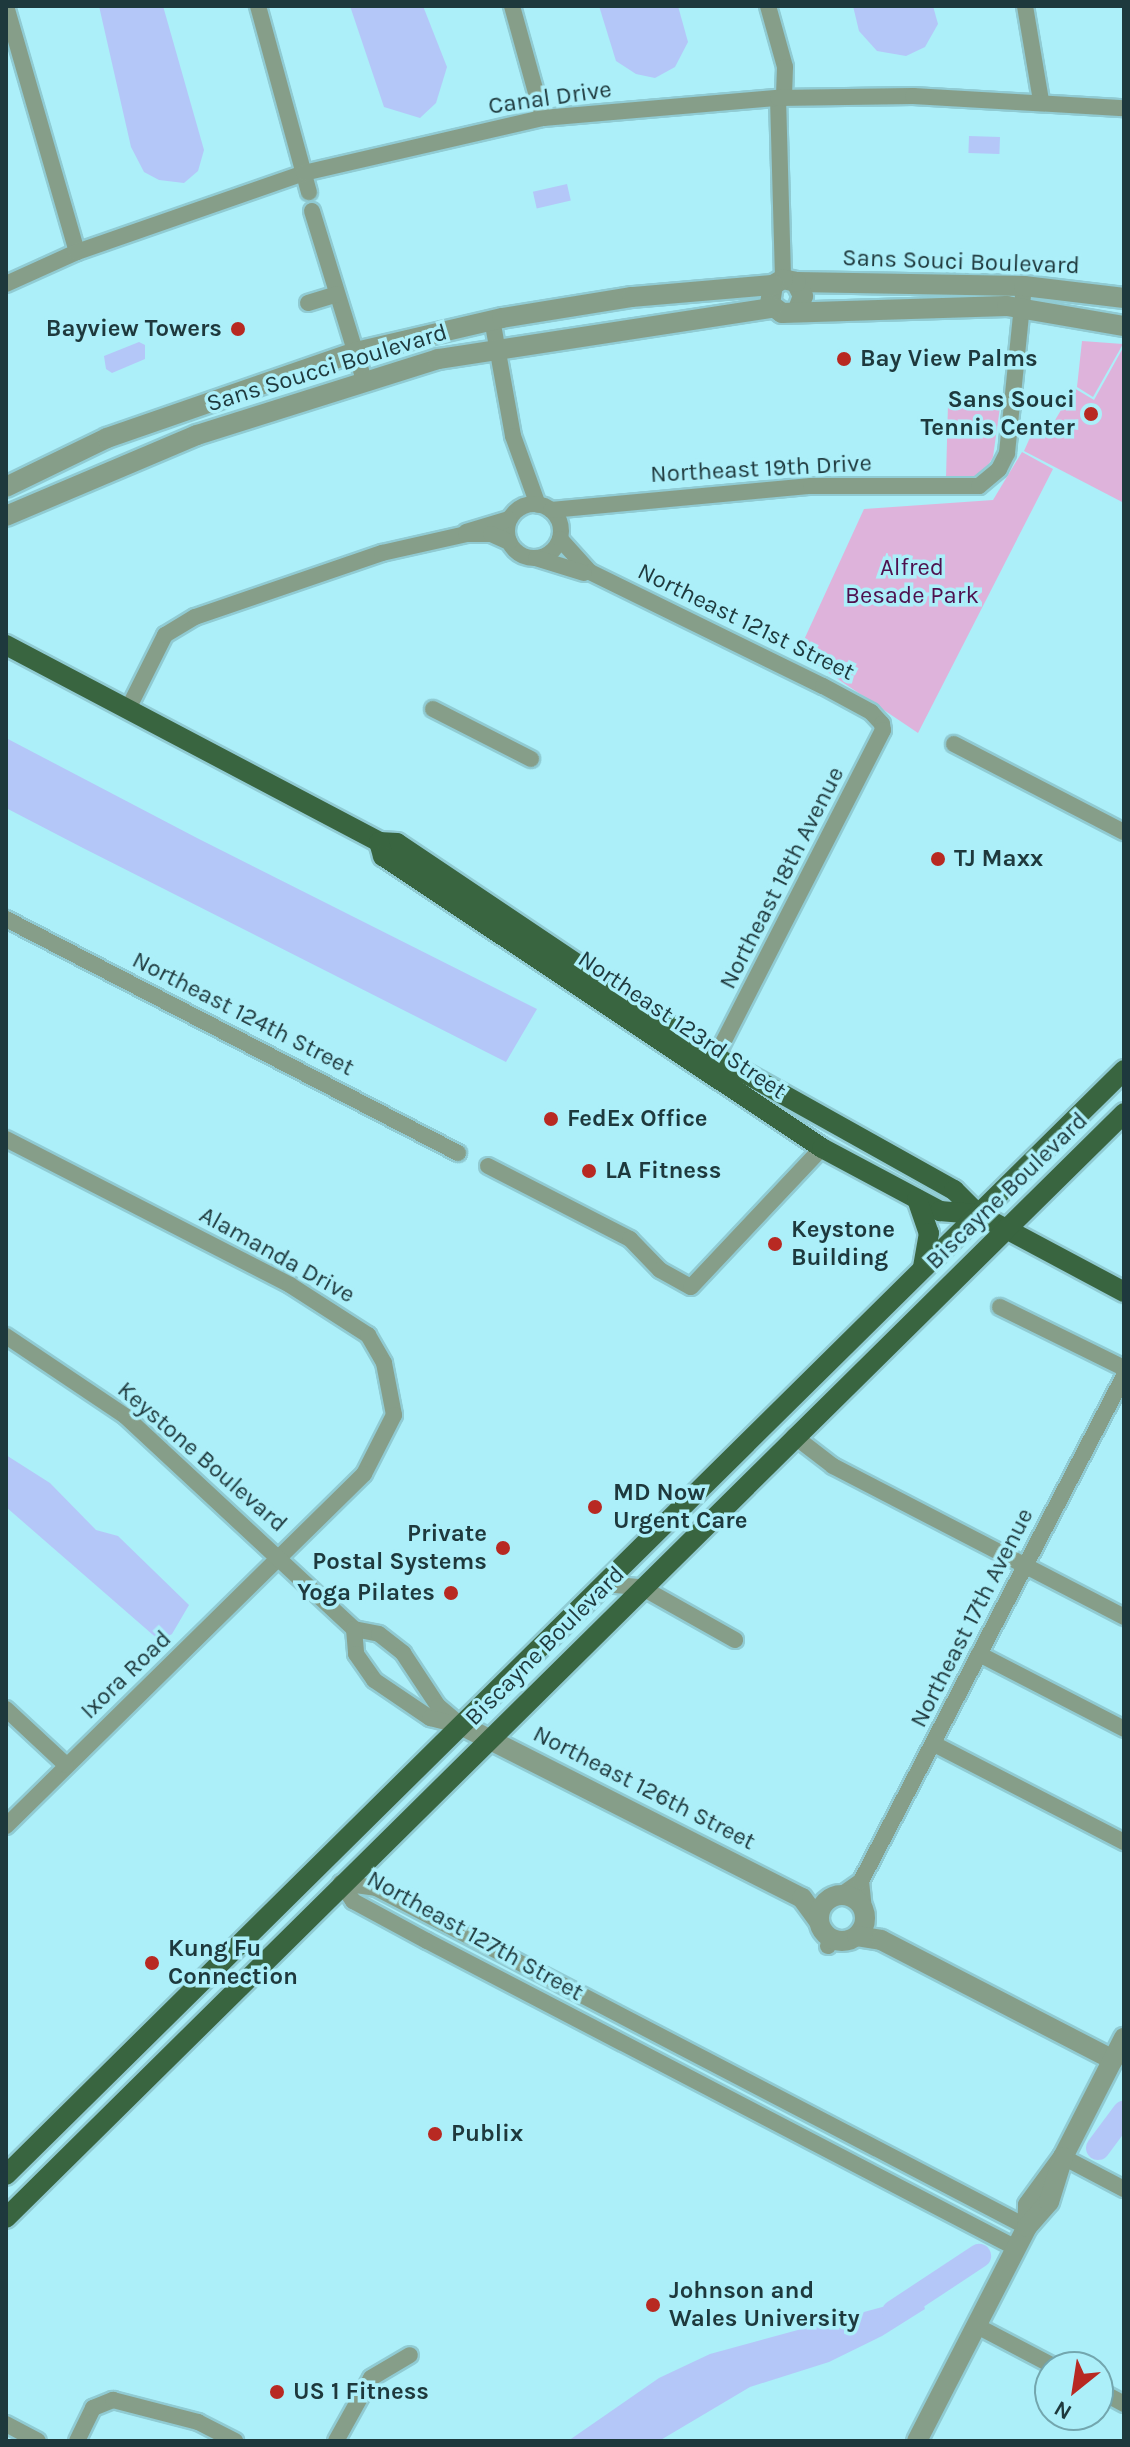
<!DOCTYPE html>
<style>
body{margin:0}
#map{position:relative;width:1130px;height:2447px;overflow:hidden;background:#aceff9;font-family:Karla,sans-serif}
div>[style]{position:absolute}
.green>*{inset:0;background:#deb3db}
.water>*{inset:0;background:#b4c7f8;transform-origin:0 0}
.river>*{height:24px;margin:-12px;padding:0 12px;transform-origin:12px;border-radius:12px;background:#b4c7f8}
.roads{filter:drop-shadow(2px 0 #90cbd3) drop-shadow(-2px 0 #90cbd3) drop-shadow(0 2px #90cbd3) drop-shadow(0 -2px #90cbd3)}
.minor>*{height:16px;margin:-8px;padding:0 8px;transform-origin:8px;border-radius:8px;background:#869e89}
.minor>.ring{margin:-8px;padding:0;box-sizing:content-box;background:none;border:16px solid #869e89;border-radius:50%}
.tertiary>*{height:20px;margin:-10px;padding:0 10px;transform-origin:10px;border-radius:10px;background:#869e89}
.tertiary>.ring{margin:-10px;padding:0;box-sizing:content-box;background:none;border:20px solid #869e89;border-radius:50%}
.primary>*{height:20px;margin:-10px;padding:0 10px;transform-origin:10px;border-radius:10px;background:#396540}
.dots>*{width:22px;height:22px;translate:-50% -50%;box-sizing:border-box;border:4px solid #aceff9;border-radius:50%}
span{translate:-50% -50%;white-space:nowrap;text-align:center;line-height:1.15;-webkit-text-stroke:7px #aceff9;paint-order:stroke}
.street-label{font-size:24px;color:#1e393d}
.poi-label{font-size:24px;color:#1e393d;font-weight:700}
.right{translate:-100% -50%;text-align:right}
.left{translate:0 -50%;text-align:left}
.park-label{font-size:24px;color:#4e104e}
.frame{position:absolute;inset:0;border:8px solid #1e393d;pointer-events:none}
.north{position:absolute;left:1034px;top:2351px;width:80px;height:80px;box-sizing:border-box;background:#aceff9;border:2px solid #73a6ae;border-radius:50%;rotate:210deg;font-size:22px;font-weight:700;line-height:32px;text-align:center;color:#1e393d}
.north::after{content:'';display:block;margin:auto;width:28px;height:36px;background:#b82922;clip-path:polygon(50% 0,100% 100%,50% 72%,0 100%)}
</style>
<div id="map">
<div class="green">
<i style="clip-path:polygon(1082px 341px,1123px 344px,1093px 397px,1077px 387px)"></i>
<i style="clip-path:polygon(1124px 346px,1124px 503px,1024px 451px,1032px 433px,1051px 427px,1074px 388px,1094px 400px)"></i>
<i style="clip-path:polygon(948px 404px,1000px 407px,993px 457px,985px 471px,971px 479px,946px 478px)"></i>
<i style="clip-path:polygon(1022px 452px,1053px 469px,918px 733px,817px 665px,819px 653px,803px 642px,864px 509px,993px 500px)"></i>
</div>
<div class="water">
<i style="clip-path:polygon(99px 6px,163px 6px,204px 150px,198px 171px,184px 183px,159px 180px,144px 172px,131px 147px)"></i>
<i style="clip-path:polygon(350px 6px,423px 6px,447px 67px,436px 103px,420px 118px,384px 107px)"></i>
<i style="clip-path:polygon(599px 6px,678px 6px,688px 42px,675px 67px,655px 78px,636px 74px,616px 61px)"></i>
<i style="clip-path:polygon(853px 6px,933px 6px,938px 24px,925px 47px,906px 56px,877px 51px,859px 31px)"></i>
<i style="left:969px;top:136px;width:31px;height:17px;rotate:2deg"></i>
<i style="left:567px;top:184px;width:17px;height:35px;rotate:77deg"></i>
<i style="clip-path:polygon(139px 342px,145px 345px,145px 359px,112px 373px,106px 369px,104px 356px)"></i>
<i style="clip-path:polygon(6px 738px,197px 838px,537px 1009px,506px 1062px,83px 848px,6px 808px)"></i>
<i style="clip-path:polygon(6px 1455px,50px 1483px,96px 1530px,118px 1536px,189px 1605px,172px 1634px,160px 1641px,6px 1507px)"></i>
<i style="clip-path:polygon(920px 2292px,925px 2309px,882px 2336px,829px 2362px,750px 2387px,659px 2441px,568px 2441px,659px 2378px,710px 2354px,886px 2306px)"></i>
</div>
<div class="river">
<i style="left:1098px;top:2148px;width:44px;rotate:-53.4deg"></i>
<i style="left:894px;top:2312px;width:102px;rotate:-33.4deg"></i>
</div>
<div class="roads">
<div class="minor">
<i style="left:6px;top:6px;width:256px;rotate:73.9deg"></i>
<i style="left:258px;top:6px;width:193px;rotate:74.7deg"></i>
<i style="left:512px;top:6px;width:116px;rotate:74.5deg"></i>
<i style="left:768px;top:6px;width:63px;rotate:74.4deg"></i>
<i style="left:785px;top:67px;width:31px;rotate:92deg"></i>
<i style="left:1025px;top:6px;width:96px;rotate:80.4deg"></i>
<i style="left:778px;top:98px;width:181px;rotate:88.4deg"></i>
<i style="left:312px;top:211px;width:177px;rotate:72.9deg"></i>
<i style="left:6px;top:284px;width:78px;rotate:-24.3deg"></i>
<i style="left:77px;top:252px;width:240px;rotate:-19.2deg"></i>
<i style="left:304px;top:173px;width:245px;rotate:-13deg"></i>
<i style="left:543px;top:118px;width:236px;rotate:-4.9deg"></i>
<i style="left:778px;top:98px;width:135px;rotate:-0.8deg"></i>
<i style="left:913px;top:96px;width:211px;rotate:3.3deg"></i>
<i style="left:308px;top:303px;width:30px;rotate:-17deg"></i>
<i style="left:492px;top:319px;width:119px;rotate:79.8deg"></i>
<i style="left:513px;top:436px;width:73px;rotate:70.1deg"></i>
<i class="ring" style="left:507px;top:504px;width:38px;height:38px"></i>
<i style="left:551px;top:510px;width:261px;rotate:-5.3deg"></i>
<i style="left:811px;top:486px;width:168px"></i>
<i style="left:979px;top:486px;width:26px;rotate:-40deg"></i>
<i style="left:999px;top:469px;width:18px;rotate:-63deg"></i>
<i style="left:1007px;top:453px;width:168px;rotate:-84.2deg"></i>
<i style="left:466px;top:532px;width:45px;rotate:-16.8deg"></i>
<i style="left:560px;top:539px;width:45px;rotate:47.7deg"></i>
<i style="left:590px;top:572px;width:259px;rotate:26.1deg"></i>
<i style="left:823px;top:686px;width:55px;rotate:28.4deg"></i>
<i style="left:871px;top:712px;width:16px;rotate:47deg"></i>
<i style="left:882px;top:724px;width:6px;rotate:81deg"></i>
<i style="left:883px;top:730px;width:367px;rotate:117.1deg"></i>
<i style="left:536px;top:558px;width:50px;rotate:17.4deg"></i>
<i style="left:128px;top:709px;width:83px;rotate:-63.4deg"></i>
<i style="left:165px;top:635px;width:35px;rotate:-31deg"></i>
<i style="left:195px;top:617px;width:198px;rotate:-18.9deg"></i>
<i style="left:382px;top:553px;width:86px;rotate:-12.7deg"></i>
<i style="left:466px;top:534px;width:25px"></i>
<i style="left:491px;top:534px;width:20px;rotate:24deg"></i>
<i style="left:433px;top:709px;width:110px;rotate:27deg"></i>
<i style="left:954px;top:744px;width:191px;rotate:27.4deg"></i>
<i style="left:6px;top:919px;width:509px;rotate:27.37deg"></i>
<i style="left:6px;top:1139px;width:319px;rotate:27.2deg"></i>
<i style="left:290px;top:1285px;width:93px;rotate:32.7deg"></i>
<i style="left:368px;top:1335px;width:32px;rotate:60deg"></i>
<i style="left:384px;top:1363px;width:53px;rotate:79.1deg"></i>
<i style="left:394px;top:1415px;width:66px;rotate:117deg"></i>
<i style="left:364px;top:1474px;width:502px;rotate:135.48deg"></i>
<i style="left:488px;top:1166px;width:160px;rotate:27.2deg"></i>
<i style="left:630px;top:1239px;width:43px;rotate:45.9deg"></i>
<i style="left:660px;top:1270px;width:35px;rotate:29deg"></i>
<i style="left:691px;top:1287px;width:191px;rotate:-46.7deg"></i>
<i style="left:1000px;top:1307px;width:138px;rotate:26.2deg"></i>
<i style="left:6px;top:1336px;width:143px;rotate:33.9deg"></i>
<i style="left:125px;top:1416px;width:313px;rotate:42.9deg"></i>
<i style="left:354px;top:1629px;width:25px;rotate:11deg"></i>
<i style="left:379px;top:1634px;width:31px;rotate:38deg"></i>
<i style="left:403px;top:1653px;width:64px;rotate:56.6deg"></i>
<i style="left:438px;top:1706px;width:30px;rotate:40deg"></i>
<i style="left:794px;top:1436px;width:49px;rotate:37.6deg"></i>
<i style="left:833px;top:1466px;width:328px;rotate:27.4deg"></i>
<i style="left:604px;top:1584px;width:37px;rotate:5deg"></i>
<i style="left:641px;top:1587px;width:108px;rotate:29.4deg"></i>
<i style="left:354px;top:1629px;width:25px;rotate:85deg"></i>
<i style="left:356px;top:1654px;width:32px;rotate:55deg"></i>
<i style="left:374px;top:1680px;width:68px;rotate:34.2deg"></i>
<i style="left:430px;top:1718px;width:30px;rotate:14deg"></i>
<i style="left:979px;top:1654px;width:163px;rotate:27.3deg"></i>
<i style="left:6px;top:1709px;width:82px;rotate:43deg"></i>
<i style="left:934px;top:1744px;width:214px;rotate:27.3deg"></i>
<i style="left:861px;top:1881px;width:30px;rotate:84deg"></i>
<i style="left:341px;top:1883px;width:22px;rotate:56deg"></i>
<i style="left:353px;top:1901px;width:84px;rotate:28.4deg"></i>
<i style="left:427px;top:1941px;width:664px;rotate:27.53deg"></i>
<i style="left:341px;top:1883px;width:35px;rotate:8deg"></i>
<i style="left:376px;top:1888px;width:734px;rotate:27.51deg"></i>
<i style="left:841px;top:1895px;width:24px;rotate:-35deg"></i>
<i style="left:861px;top:1881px;width:569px;rotate:-62.49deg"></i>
<i style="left:828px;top:1946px;width:8px;rotate:-67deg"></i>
<i style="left:1063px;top:2157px;width:69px;rotate:27.7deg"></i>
<i style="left:977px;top:2326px;width:88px;rotate:27.7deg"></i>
<i style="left:1098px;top:2390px;width:30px;rotate:28deg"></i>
<i style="left:6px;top:2424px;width:36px;rotate:28deg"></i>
<i style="left:77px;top:2441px;width:37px;rotate:-64deg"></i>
<i style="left:93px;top:2408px;width:22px;rotate:-22deg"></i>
<i style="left:113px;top:2400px;width:88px;rotate:14.5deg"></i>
<i style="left:198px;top:2422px;width:42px;rotate:27.2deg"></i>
<i style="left:336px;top:2441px;width:72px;rotate:-60.9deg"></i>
<i style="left:371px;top:2378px;width:45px;rotate:-30.5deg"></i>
</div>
<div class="tertiary">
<i style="left:796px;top:282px;width:228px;rotate:1deg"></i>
<i style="left:1024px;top:286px;width:101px;rotate:6.8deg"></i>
<i style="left:798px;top:309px;width:14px;rotate:-69deg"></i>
<i style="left:803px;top:296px;width:16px;rotate:-117deg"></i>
<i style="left:796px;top:282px;width:13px;rotate:-167deg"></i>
<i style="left:783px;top:279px;width:12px;rotate:149deg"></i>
<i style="left:773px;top:285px;width:19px;rotate:99deg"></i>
<i style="left:770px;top:304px;width:15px;rotate:37deg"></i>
<i style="left:782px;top:313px;width:225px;rotate:-1.8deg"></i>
<i style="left:1007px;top:306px;width:119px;rotate:9.7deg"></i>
<i style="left:6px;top:487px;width:112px;rotate:-25.9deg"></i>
<i style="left:107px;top:438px;width:263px;rotate:-19.1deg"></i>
<i style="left:356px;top:352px;width:150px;rotate:-13.1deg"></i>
<i style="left:502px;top:318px;width:132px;rotate:-9.2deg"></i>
<i style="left:632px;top:297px;width:142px;rotate:-4.9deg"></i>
<i style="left:6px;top:516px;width:207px;rotate:-23deg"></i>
<i style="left:197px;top:435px;width:253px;rotate:-17.5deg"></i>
<i style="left:438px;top:359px;width:339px;rotate:-8.7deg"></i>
<i style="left:461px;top:1725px;width:382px;rotate:26.9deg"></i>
<i style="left:802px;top:1898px;width:29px;rotate:54deg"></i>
<i class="ring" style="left:819px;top:1895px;width:26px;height:26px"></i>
<i style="left:857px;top:1936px;width:24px;rotate:9deg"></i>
<i style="left:881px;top:1940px;width:261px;rotate:27.3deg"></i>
<i style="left:1027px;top:2227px;width:22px;rotate:-87deg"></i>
<i style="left:1028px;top:2205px;width:59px;rotate:-53.9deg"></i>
<i style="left:1063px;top:2157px;width:134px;rotate:-62.9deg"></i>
<i style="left:917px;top:2441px;width:241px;rotate:-62.8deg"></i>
<i style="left:1027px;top:2227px;width:33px;rotate:-49deg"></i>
<i style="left:1049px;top:2202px;width:47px;rotate:-72.7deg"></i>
</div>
<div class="primary">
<i style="left:6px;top:645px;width:422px;rotate:27.8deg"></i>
<i style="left:379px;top:842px;width:18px;rotate:3deg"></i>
<i style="left:397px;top:843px;width:384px;rotate:33.9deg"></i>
<i style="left:716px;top:1057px;width:273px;rotate:29.2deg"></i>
<i style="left:954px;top:1190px;width:34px;rotate:45deg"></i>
<i style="left:978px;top:1214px;width:166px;rotate:28.1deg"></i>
<i style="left:379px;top:842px;width:15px;rotate:74deg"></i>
<i style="left:383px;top:856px;width:527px;rotate:33.63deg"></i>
<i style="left:822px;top:1148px;width:134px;rotate:28.1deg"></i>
<i style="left:940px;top:1211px;width:38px;rotate:5deg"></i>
<i style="left:917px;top:1199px;width:36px;rotate:71deg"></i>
<i style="left:929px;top:1233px;width:36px;rotate:100deg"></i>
<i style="left:6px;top:2175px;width:1572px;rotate:-44.66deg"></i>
<i style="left:6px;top:2218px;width:1572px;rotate:-44.66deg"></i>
</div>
</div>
<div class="dots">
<i style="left:238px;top:329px;background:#b82922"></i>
<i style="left:844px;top:359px;background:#b82922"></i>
<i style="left:1091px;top:414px;background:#b82922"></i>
<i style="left:938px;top:859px;background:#b82922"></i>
<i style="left:551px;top:1119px;background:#b82922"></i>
<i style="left:589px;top:1171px;background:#b82922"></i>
<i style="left:775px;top:1244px;background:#b82922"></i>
<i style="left:595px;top:1507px;background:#b82922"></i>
<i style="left:503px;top:1548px;background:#b82922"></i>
<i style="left:451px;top:1593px;background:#b82922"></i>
<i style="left:152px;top:1963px;background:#b82922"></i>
<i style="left:435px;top:2134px;background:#b82922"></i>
<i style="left:653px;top:2305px;background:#b82922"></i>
<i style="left:277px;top:2392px;background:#b82922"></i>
</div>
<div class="street-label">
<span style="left:550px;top:98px;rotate:-8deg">Canal Drive</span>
<span style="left:961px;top:262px;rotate:2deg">Sans Souci Boulevard</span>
<span style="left:327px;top:368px;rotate:-17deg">Sans Soucci Boulevard</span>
<span style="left:761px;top:469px;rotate:-3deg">Northeast 19th Drive</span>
<span style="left:746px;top:622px;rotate:26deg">Northeast 121st Street</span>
<span style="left:782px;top:878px;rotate:-63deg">Northeast 18th Avenue</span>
<span style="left:243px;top:1014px;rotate:27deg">Northeast 124th Street</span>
<span style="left:682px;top:1025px;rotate:34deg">Northeast 123rd Street</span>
<span style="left:1007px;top:1191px;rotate:-44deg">Biscayne Boulevard</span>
<span style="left:277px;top:1255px;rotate:29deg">Alamanda Drive</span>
<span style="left:202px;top:1457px;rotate:41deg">Keystone Boulevard</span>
<span style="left:972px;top:1618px;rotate:-63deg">Northeast 17th Avenue</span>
<span style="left:545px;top:1646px;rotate:-45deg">Biscayne Boulevard</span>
<span style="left:126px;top:1675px;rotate:-44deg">Ixora Road</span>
<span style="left:644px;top:1788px;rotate:27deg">Northeast 126th Street</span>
<span style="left:475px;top:1936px;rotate:29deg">Northeast 127th Street</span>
</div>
<div class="poi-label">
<span class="right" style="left:222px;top:329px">Bayview Towers</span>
<span class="left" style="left:860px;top:359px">Bay View Palms</span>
<span class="right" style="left:1075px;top:414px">Sans Souci<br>Tennis Center</span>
<span class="left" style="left:954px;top:859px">TJ Maxx</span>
<span class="left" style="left:567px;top:1119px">FedEx Office</span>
<span class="left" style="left:605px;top:1171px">LA Fitness</span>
<span class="left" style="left:791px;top:1244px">Keystone<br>Building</span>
<span class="left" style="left:613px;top:1507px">MD Now<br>Urgent Care</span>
<span class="right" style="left:487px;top:1548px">Private<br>Postal Systems</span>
<span class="right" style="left:435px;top:1593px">Yoga Pilates</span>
<span class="left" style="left:168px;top:1963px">Kung Fu<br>Connection</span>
<span class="left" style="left:451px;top:2134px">Publix</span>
<span class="left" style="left:669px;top:2305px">Johnson and<br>Wales University</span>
<span class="left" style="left:293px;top:2392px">US 1 Fitness</span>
</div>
<div class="park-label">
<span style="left:912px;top:582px">Alfred<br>Besade Park</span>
</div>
<div class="frame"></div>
<div class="north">N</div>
</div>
